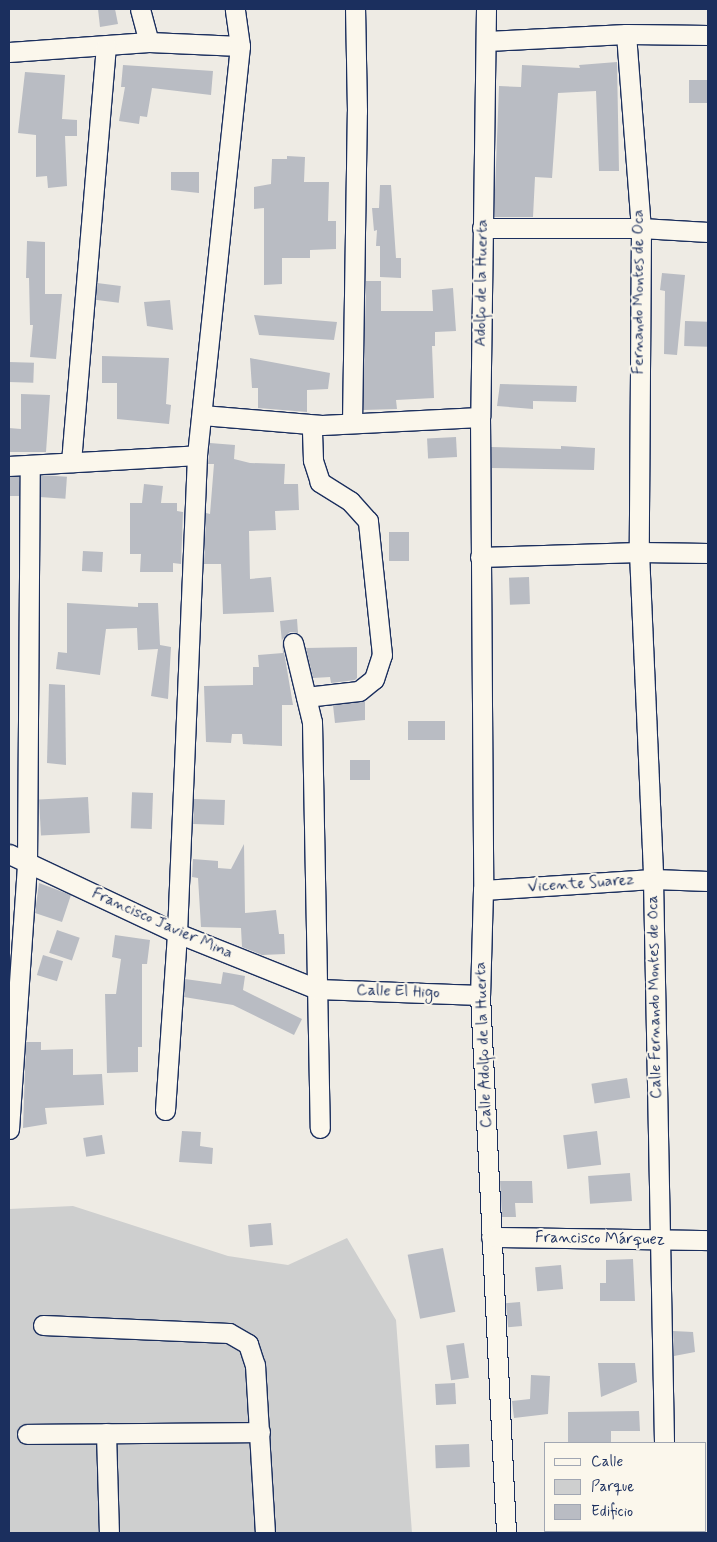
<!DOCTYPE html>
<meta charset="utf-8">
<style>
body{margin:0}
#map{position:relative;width:717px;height:1542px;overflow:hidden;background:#eeebe4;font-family:Mynerve,sans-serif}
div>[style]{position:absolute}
.green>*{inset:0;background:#cecfcf}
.building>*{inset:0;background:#b9bcc3;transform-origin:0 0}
.roads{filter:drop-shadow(1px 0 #1b2f5e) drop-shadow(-1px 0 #1b2f5e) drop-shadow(0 1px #1b2f5e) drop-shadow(0 -1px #1b2f5e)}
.minor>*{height:19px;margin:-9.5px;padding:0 9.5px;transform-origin:9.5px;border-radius:9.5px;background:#fbf7ec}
span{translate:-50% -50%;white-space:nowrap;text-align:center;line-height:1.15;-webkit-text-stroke:4px #fbf7ec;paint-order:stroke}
.street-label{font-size:16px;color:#1b2f5e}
.frame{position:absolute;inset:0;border:10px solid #1b2f5e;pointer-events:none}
.legend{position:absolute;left:544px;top:1442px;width:162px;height:90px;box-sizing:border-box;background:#fbf7ec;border:1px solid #a1a7b3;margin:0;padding:6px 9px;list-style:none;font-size:15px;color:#1b2f5e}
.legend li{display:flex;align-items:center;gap:10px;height:25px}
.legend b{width:25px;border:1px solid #a1a7b3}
</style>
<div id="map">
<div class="green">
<i style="clip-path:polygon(73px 1206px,228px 1256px,288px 1265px,347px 1238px,396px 1320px,412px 1533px,9px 1533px,9px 1209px)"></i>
</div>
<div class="building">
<i style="clip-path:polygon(98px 9px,115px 9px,118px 24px,100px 27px)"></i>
<i style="clip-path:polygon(617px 62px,619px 171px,599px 171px,596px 91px,558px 93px,552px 178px,535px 177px,533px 217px,494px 217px,499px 86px,521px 87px,522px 65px,580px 68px,579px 65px)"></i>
<i style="clip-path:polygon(123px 65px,213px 71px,211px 95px,152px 88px,147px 117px,140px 116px,139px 124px,119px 121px,125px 87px,121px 87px)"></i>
<i style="clip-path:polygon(25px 72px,65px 75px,62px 119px,77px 120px,77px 136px,65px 136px,67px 186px,48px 188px,47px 176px,36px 177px,36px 135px,18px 133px)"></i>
<i style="left:689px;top:80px;width:19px;height:23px"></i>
<i style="clip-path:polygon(287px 156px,305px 157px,304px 182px,329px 182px,328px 221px,336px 221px,336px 249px,310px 250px,310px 258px,282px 258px,282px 284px,264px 285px,264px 208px,254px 209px,254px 187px,271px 184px,272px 159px,287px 159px)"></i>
<i style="clip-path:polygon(171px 172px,199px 172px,199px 193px,171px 190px)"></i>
<i style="clip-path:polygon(380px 185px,391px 185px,396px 258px,401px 258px,401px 278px,380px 277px,380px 246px,376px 246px,377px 230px,374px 231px,372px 208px,379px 208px)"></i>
<i style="clip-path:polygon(27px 241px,45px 242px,45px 294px,62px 294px,56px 359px,30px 357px,33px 325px,30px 325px,29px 278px,26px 278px)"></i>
<i style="clip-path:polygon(662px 273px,685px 275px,677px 355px,664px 354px,665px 291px,660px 290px)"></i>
<i style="clip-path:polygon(366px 281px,381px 281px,381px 311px,433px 311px,432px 290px,453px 288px,456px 331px,435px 332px,435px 346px,432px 346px,434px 398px,396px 400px,397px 409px,363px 410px)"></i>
<i style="left:97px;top:283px;width:24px;height:17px;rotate:7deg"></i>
<i style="clip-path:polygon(170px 300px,173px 330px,147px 326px,144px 302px)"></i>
<i style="clip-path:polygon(254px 315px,337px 322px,334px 340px,259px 335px)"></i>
<i style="left:685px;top:321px;width:23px;height:25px;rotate:2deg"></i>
<i style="clip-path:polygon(102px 356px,169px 358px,166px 404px,171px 405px,169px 424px,117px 419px,117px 383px,102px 383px)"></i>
<i style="clip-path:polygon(250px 358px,330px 373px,328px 389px,307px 390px,307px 412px,258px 408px,258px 388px,252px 388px)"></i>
<i style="left:9px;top:362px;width:25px;height:20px;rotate:2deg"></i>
<i style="clip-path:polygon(500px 384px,577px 386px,576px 402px,533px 401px,533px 409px,497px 406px)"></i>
<i style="clip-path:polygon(21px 394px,50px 395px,46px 452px,9px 452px,9px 428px,21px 429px)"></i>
<i style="left:456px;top:437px;width:20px;height:29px;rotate:87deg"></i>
<i style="clip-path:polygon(210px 443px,235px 445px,234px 459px,250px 463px,285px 464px,284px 484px,298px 484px,299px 510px,275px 511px,276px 530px,249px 531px,250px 579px,271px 577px,274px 612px,223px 614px,221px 564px,204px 564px,206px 513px,210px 514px,214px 464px,208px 464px)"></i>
<i style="clip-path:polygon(561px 446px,595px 448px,594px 470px,492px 468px,491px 447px,561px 449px)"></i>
<i style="left:41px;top:475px;width:26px;height:22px;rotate:4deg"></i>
<i style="left:9px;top:477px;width:10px;height:19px"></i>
<i style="clip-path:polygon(144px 484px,163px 486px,161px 503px,177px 503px,177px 511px,183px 512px,181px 564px,173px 563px,173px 572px,140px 572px,141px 554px,130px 554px,130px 503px,142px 503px)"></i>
<i style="left:389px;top:532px;width:20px;height:29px"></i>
<i style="left:83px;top:551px;width:20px;height:20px;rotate:3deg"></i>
<i style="left:529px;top:577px;width:27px;height:20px;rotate:88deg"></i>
<i style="clip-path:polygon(67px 603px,138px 607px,138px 603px,158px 603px,160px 645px,171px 647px,168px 699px,151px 696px,158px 649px,138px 650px,137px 628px,106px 629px,100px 675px,56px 669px,58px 652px,67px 653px)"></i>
<i style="clip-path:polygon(297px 619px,298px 633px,290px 632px,282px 640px,293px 705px,282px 705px,282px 746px,243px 744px,242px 734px,232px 734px,231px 743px,206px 742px,204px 686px,253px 685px,253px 667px,259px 667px,258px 655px,283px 653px,280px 621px)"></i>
<i style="clip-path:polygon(357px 647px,357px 678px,355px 680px,331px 683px,330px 677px,313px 678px,306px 648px)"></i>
<i style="clip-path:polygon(49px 684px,65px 685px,66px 765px,47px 763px)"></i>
<i style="clip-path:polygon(365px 700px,365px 720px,335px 723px,333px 705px)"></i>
<i style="left:408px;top:721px;width:37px;height:19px"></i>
<i style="left:350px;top:760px;width:20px;height:20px"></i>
<i style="left:153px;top:793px;width:36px;height:21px;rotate:92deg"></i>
<i style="left:88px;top:797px;width:36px;height:49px;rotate:87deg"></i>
<i style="left:194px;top:799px;width:31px;height:25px;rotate:2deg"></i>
<i style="clip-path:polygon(244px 844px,245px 913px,276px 910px,279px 934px,284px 934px,285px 954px,262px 955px,242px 947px,241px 928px,201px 927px,198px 878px,192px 877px,193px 859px,218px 861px,218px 868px,231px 869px)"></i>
<i style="clip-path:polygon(39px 883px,71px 895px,62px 922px,35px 913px)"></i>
<i style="left:57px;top:930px;width:24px;height:24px;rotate:19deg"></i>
<i style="clip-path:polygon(115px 935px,150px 940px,147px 964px,142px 964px,142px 1047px,138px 1047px,138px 1072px,107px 1073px,105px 994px,116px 994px,121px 959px,112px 957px)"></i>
<i style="left:43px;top:955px;width:21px;height:21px;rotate:17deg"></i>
<i style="clip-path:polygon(223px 972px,245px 976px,243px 990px,302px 1019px,294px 1035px,233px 1005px,184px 997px,185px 979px,221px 984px)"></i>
<i style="clip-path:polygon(26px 1042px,41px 1042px,41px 1050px,73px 1049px,73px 1075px,102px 1074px,104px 1105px,45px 1108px,47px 1124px,23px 1128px)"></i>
<i style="left:627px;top:1078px;width:20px;height:36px;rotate:81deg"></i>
<i style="clip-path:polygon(182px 1131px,201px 1132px,200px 1146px,213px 1148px,212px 1164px,179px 1162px)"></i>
<i style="left:597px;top:1131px;width:34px;height:34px;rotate:83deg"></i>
<i style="left:102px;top:1135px;width:19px;height:19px;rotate:81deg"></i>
<i style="left:630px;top:1173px;width:28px;height:42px;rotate:86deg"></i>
<i style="clip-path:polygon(500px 1181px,532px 1181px,533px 1203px,515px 1203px,516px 1217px,502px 1217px)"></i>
<i style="left:271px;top:1223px;width:22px;height:23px;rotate:85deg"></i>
<i style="left:443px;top:1248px;width:65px;height:36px;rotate:79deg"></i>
<i style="clip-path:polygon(633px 1259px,635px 1301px,600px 1301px,600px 1283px,606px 1283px,606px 1260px)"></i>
<i style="left:561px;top:1265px;width:24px;height:26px;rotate:85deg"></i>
<i style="left:520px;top:1302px;width:24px;height:14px;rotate:85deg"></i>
<i style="clip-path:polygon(673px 1331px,693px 1332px,695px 1352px,674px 1356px)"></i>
<i style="left:464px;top:1343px;width:35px;height:18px;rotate:82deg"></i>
<i style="clip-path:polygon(598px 1363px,635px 1363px,637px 1382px,601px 1397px)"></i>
<i style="clip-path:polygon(531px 1375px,550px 1376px,548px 1414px,514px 1418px,512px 1401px,530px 1399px)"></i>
<i style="left:455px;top:1383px;width:21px;height:20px;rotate:87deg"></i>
<i style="clip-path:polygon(639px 1411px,640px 1431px,611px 1431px,611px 1442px,568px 1443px,568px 1412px)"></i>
<i style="left:469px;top:1444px;width:23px;height:34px;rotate:88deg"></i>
</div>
<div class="roads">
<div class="minor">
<i style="left:140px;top:9px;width:34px;rotate:75deg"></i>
<i style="left:486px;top:9px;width:408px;rotate:90.8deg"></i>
<i style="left:480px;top:417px;width:473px;rotate:89.6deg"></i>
<i style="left:483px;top:890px;width:105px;rotate:91.6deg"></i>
<i style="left:480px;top:995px;width:539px;rotate:87.23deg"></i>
<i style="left:626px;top:34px;width:195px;rotate:85.6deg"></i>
<i style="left:641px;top:228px;width:324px;rotate:90.4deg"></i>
<i style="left:639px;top:552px;width:327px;rotate:87.5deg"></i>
<i style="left:653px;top:879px;width:564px;rotate:88.88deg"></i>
<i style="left:487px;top:41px;width:139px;rotate:-2.9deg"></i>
<i style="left:626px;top:34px;width:82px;rotate:0.7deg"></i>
<i style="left:9px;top:52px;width:140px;rotate:-4.1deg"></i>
<i style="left:149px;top:42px;width:91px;rotate:2.5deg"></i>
<i style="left:482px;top:228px;width:159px"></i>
<i style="left:641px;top:228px;width:67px;rotate:3.4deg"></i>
<i style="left:202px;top:415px;width:120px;rotate:4.8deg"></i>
<i style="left:322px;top:425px;width:158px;rotate:-2.9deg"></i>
<i style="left:352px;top:423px;width:312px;rotate:-89.1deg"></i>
<i style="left:357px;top:111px;width:102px;rotate:-91.1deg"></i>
<i style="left:71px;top:462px;width:418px;rotate:-85.2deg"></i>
<i style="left:9px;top:466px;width:188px;rotate:-3.3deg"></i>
<i style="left:480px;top:557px;width:159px;rotate:-1.8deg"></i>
<i style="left:639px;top:552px;width:69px;rotate:0.8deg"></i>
<i style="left:293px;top:643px;width:81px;rotate:76.5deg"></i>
<i style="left:312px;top:722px;width:406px;rotate:88.9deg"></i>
<i style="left:306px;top:697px;width:53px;rotate:-6.5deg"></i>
<i style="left:359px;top:691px;width:19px;rotate:-39deg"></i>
<i style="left:374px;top:679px;width:25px;rotate:-72deg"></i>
<i style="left:382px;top:655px;width:135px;rotate:-96deg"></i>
<i style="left:368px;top:521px;width:27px;rotate:-132deg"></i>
<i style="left:350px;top:501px;width:36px;rotate:-148deg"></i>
<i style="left:320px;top:482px;width:23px;rotate:-108deg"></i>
<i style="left:313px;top:460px;width:35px;rotate:-92deg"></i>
<i style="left:9px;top:854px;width:186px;rotate:25.2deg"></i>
<i style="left:177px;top:933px;width:151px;rotate:21.8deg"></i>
<i style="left:317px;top:989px;width:163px;rotate:2.1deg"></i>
<i style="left:483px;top:890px;width:170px;rotate:-3.7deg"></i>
<i style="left:653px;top:879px;width:55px;rotate:2.1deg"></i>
<i style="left:165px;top:1110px;width:177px;rotate:-86.1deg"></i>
<i style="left:177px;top:933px;width:478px;rotate:-87.6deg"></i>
<i style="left:197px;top:455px;width:411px;rotate:-84deg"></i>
<i style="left:240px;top:46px;width:37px;rotate:-98deg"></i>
<i style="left:9px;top:1129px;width:267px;rotate:-86.1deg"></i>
<i style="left:27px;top:863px;width:398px;rotate:-89.6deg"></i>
<i style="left:491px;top:1237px;width:217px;rotate:0.8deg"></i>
<i style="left:43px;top:1325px;width:186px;rotate:2.5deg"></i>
<i style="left:229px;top:1333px;width:22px;rotate:30deg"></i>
<i style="left:248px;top:1344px;width:22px;rotate:72deg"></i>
<i style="left:255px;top:1365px;width:168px;rotate:86.6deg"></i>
<i style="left:106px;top:1433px;width:100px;rotate:88.3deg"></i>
<i style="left:27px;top:1434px;width:233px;rotate:-0.5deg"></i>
<i style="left:662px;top:1533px;width:2px;rotate:-90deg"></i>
</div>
</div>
<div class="street-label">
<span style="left:482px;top:283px;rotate:-89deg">Adolfo de la Huerta</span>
<span style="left:639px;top:292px;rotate:-90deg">Fernando Montes de Oca</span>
<span style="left:581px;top:884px;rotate:-4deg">Vicente Suarez</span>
<span style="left:162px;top:924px;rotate:24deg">Francisco Javier Mina</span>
<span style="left:398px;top:992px;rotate:2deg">Calle El Higo</span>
<span style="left:655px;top:997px;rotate:-91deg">Calle Fernando Montes de Oca</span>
<span style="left:484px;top:1045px;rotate:-92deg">Calle Adolfo de la Huerta</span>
<span style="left:600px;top:1239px;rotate:1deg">Francisco Márquez</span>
</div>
<div class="frame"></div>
<ul class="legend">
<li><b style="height:6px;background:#fbf7ec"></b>Calle</li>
<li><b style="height:14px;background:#cecfcf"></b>Parque</li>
<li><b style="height:14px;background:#b9bcc3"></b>Edificio</li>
</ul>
</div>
